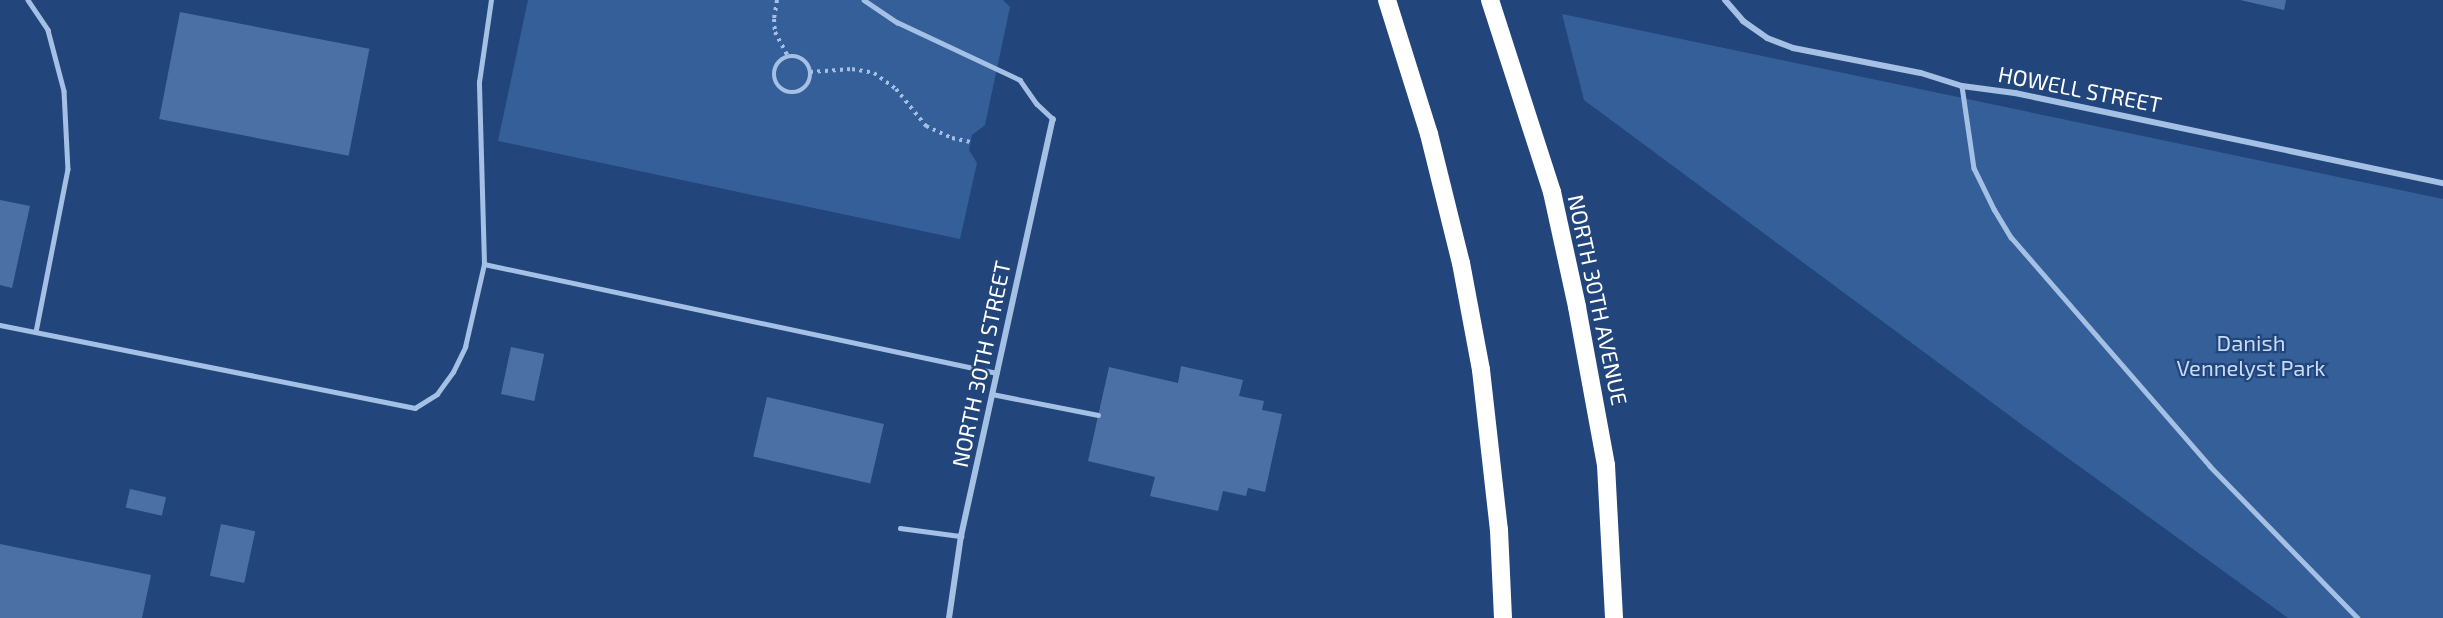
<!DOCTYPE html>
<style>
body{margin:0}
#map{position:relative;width:2443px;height:618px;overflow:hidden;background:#22467c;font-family:"Exo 2",sans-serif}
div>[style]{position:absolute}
.green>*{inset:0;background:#355f99}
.building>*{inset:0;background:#4b70a5;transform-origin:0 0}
.path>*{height:4px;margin-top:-2px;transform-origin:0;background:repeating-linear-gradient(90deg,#a5c0e5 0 3px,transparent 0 7.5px)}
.path>.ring{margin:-2px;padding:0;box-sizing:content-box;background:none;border:4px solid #a5c0e5;border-radius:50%}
.lane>*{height:4.5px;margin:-2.25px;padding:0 2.25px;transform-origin:2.25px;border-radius:2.25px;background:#a5c0e5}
.street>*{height:6px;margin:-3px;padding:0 3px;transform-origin:3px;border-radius:3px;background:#a5c0e5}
.highway>*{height:18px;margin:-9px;padding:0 9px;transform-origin:9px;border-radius:9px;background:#fff}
span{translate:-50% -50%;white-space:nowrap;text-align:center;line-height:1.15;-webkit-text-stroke:4.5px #22467c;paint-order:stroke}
.street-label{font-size:22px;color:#fff}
.park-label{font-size:22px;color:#c8dbf4}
</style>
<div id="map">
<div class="green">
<i style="clip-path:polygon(528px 0,1003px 0,1010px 7px,985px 125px,972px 135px,969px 150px,977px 163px,960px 239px,498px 141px)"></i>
<i style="clip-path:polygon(1562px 14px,2443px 199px,2443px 618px,2288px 618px,2025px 427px,1584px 100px)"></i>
</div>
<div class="building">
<i style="clip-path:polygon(2240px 0,2286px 0,2284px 10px)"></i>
<i style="left:180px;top:12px;width:193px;height:109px;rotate:11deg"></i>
<i style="clip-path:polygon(0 200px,30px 206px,12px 288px,0 285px)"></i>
<i style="left:511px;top:347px;width:34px;height:48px;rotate:12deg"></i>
<i style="clip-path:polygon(1181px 366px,1243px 380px,1239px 396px,1264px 401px,1262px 410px,1282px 414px,1265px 492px,1248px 488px,1246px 496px,1223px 491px,1218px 511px,1150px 496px,1155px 477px,1088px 461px,1109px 367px,1178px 383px)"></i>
<i style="left:767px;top:397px;width:120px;height:61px;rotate:13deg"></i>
<i style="left:130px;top:489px;width:37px;height:19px;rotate:13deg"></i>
<i style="left:221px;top:524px;width:35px;height:53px;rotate:12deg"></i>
<i style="clip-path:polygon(0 544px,151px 575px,142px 618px,0 618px)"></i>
</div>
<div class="path">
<i style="left:777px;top:0;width:19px;rotate:99deg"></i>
<i style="left:774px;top:19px;width:13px;rotate:86deg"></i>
<i style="left:775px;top:32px;width:26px;rotate:62deg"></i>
<i class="ring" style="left:774px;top:56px;width:32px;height:32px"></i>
<i style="left:810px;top:72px;width:42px;rotate:-4.1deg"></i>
<i style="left:852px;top:69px;width:22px;rotate:10deg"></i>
<i style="left:874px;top:73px;width:27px;rotate:36deg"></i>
<i style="left:896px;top:89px;width:48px;rotate:51deg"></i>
<i style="left:926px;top:126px;width:29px;rotate:25deg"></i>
<i style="left:952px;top:138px;width:19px;rotate:12deg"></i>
</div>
<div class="lane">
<i style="left:28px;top:0;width:36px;rotate:56deg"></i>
<i style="left:48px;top:30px;width:63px;rotate:75.3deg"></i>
<i style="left:64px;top:91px;width:78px;rotate:87.1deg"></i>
<i style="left:68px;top:169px;width:166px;rotate:101.1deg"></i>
<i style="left:864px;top:0;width:40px;rotate:34deg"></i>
<i style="left:897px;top:22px;width:136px;rotate:25.2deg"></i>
<i style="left:1020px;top:80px;width:29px;rotate:55deg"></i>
<i style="left:1037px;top:104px;width:22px;rotate:43deg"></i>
<i style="left:1962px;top:86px;width:83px;rotate:81.7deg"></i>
<i style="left:1974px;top:168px;width:46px;rotate:64deg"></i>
<i style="left:1994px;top:209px;width:33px;rotate:59deg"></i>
<i style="left:2011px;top:237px;width:303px;rotate:49deg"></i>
<i style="left:2210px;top:466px;width:212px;rotate:45.8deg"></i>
<i style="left:484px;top:264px;width:524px;rotate:12deg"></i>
<i style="left:0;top:325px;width:423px;rotate:11.3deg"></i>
<i style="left:415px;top:408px;width:26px;rotate:-32deg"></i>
<i style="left:437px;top:394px;width:27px;rotate:-54deg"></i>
<i style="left:453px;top:372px;width:28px;rotate:-64deg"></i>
<i style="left:465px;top:347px;width:85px;rotate:-77.1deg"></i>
<i style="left:484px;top:264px;width:182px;rotate:-91.6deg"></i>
<i style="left:479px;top:82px;width:83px;rotate:-81.7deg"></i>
<i style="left:992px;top:394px;width:108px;rotate:11.2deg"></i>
<i style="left:900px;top:528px;width:62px;rotate:7.5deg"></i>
</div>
<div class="street">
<i style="left:1725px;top:0;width:28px;rotate:49deg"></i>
<i style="left:1743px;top:21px;width:29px;rotate:35deg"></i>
<i style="left:1767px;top:38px;width:28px;rotate:21deg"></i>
<i style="left:1793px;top:48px;width:130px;rotate:11.1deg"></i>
<i style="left:1921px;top:73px;width:43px;rotate:17.6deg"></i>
<i style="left:1962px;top:86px;width:53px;rotate:7.5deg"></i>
<i style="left:2015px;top:93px;width:437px;rotate:11.9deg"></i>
<i style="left:949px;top:618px;width:83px;rotate:-81.7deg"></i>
<i style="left:961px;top:536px;width:427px;rotate:-77.6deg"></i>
</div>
<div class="highway">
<i style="left:1387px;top:0;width:140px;rotate:72.6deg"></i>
<i style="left:1429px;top:134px;width:133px;rotate:76.1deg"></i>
<i style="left:1461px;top:263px;width:109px;rotate:79.4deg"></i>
<i style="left:1481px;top:370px;width:161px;rotate:83.6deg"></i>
<i style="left:1499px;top:530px;width:88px;rotate:87.4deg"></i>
<i style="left:1490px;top:0;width:202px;rotate:72.1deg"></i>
<i style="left:1552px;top:192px;width:118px;rotate:77.7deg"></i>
<i style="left:1577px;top:307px;width:161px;rotate:79.6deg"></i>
<i style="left:1606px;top:465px;width:153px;rotate:87deg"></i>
</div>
<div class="street-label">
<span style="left:2080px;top:89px;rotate:11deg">HOWELL STREET</span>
<span style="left:1598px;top:300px;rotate:78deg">NORTH 30TH AVENUE</span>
<span style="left:981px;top:364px;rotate:-78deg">NORTH 30TH STREET</span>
</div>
<div class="park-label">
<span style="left:2251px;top:355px">Danish<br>Vennelyst Park</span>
</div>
</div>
